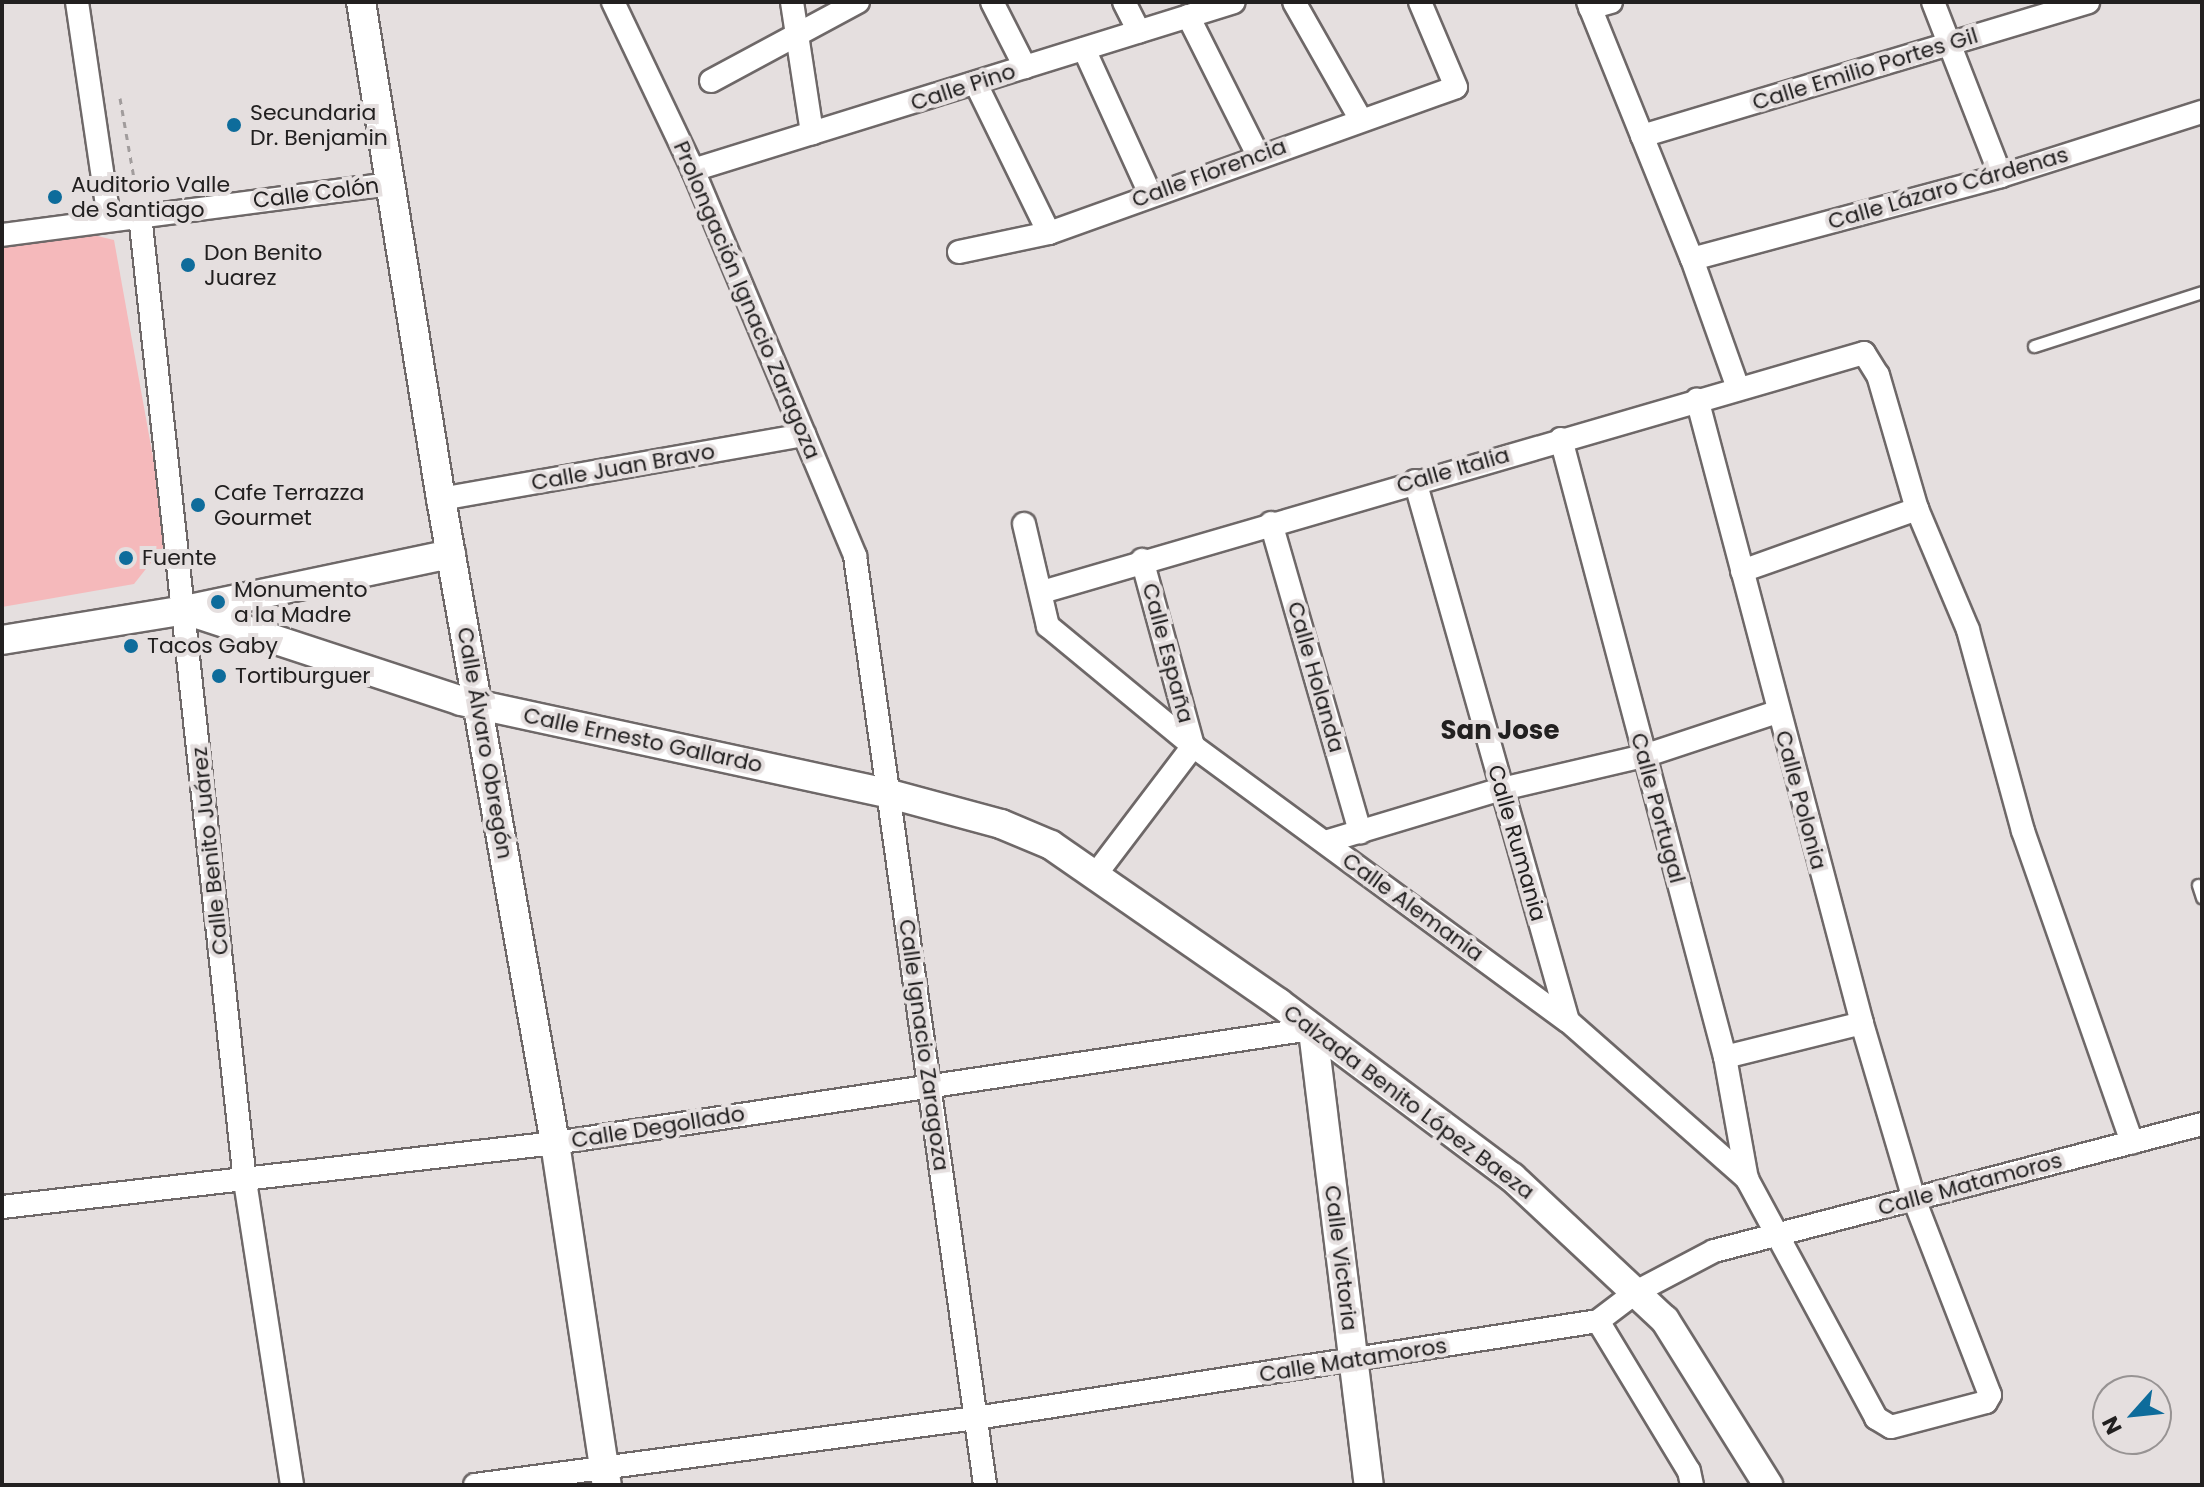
<!DOCTYPE html>
<meta charset="utf-8">
<style>
body{margin:0}
#map{position:relative;width:2204px;height:1487px;overflow:hidden;background:#e5dfdf;font-family:Poppins,sans-serif}
div>[style]{position:absolute}
.green>*{inset:0;background:#f5b9bb}
.path>*{height:3px;margin-top:-1.5px;transform-origin:0;background:repeating-linear-gradient(90deg,#a19c9c 0 6px,transparent 0 12px)}
.roads{filter:drop-shadow(2px 0 #6e6868) drop-shadow(-2px 0 #6e6868) drop-shadow(0 2px #6e6868) drop-shadow(0 -2px #6e6868)}
.service>*{height:11px;margin:-5.5px;padding:0 5.5px;transform-origin:5.5px;border-radius:5.5px;background:#fff}
.minor>*{height:22px;margin:-11px;padding:0 11px;transform-origin:11px;border-radius:11px;background:#fff}
.tertiary>*{height:28px;margin:-14px;padding:0 14px;transform-origin:14px;border-radius:14px;background:#fff}
.dots>*{width:22px;height:22px;translate:-50% -50%;box-sizing:border-box;border:4px solid #e5dfdf;border-radius:50%}
span{translate:-50% -50%;white-space:nowrap;text-align:center;line-height:1.15;-webkit-text-stroke:8px #e5dfdf;paint-order:stroke}
.street-label{font-size:22px;color:#222020}
.poi-label{font-size:22px;color:#222020}
.left{translate:0 -50%;text-align:left}
.quarter-label{font-size:26px;color:#222020;font-weight:700}
.frame{position:absolute;inset:0;border:4px solid #222020;pointer-events:none}
.north{position:absolute;left:2092px;top:1375px;width:80px;height:80px;box-sizing:border-box;background:#e5dfdf;border:2px solid #979393;border-radius:50%;rotate:243deg;font-size:22px;font-weight:700;line-height:32px;text-align:center;color:#222020}
.north::after{content:'';display:block;margin:auto;width:28px;height:36px;background:#0e6c9b;clip-path:polygon(50% 0,100% 100%,50% 72%,0 100%)}
</style>
<div id="map">
<div class="green">
<i style="clip-path:polygon(72px 230px,114px 240px,168px 541px,134px 584px,2px 607px,2px 242px)"></i>
</div>
<div class="path">
<i style="left:120px;top:98px;width:98px;rotate:80.1deg"></i>
</div>
<div class="roads">
<div class="service">
<i style="left:2034px;top:346px;width:176px;rotate:-17.8deg"></i>
<i style="left:2198px;top:885px;width:13px;rotate:72deg"></i>
</div>
<div class="minor">
<i style="left:77px;top:2px;width:218px;rotate:81.6deg"></i>
<i style="left:613px;top:2px;width:186px;rotate:64.5deg"></i>
<i style="left:693px;top:170px;width:419px;rotate:67.2deg"></i>
<i style="left:855px;top:556px;width:938px;rotate:82.03deg"></i>
<i style="left:792px;top:2px;width:133px;rotate:81.3deg"></i>
<i style="left:992px;top:2px;width:73px;rotate:63.1deg"></i>
<i style="left:1124px;top:2px;width:33px;rotate:63deg"></i>
<i style="left:1294px;top:2px;width:136px;rotate:60.4deg"></i>
<i style="left:1588px;top:2px;width:277px;rotate:68deg"></i>
<i style="left:1692px;top:259px;width:137px;rotate:70.4deg"></i>
<i style="left:1933px;top:2px;width:187px;rotate:68.7deg"></i>
<i style="left:1590px;top:8px;width:22px;rotate:-16deg"></i>
<i style="left:1188px;top:16px;width:156px;rotate:63.3deg"></i>
<i style="left:1084px;top:49px;width:159px;rotate:65.5deg"></i>
<i style="left:711px;top:81px;width:167px;rotate:-28.3deg"></i>
<i style="left:976px;top:84px;width:166px;rotate:63.9deg"></i>
<i style="left:1642px;top:136px;width:466px;rotate:-16.7deg"></i>
<i style="left:693px;top:170px;width:566px;rotate:-17.25deg"></i>
<i style="left:140px;top:215px;width:972px;rotate:83.8deg"></i>
<i style="left:245px;top:1181px;width:308px;rotate:81.2deg"></i>
<i style="left:2px;top:235px;width:392px;rotate:-7.5deg"></i>
<i style="left:959px;top:252px;width:92px;rotate:-11.9deg"></i>
<i style="left:1049px;top:233px;width:432px;rotate:-19.7deg"></i>
<i style="left:1456px;top:87px;width:92px;rotate:-113deg"></i>
<i style="left:1692px;top:259px;width:320px;rotate:-15deg"></i>
<i style="left:2001px;top:176px;width:211px;rotate:-17.7deg"></i>
<i style="left:1561px;top:439px;width:639px;rotate:75.14deg"></i>
<i style="left:1725px;top:1057px;width:124px;rotate:79.8deg"></i>
<i style="left:1415px;top:481px;width:561px;rotate:74.18deg"></i>
<i style="left:441px;top:499px;width:369px;rotate:-10deg"></i>
<i style="left:1271px;top:523px;width:322px;rotate:73.9deg"></i>
<i style="left:1024px;top:524px;width:105px;rotate:76.8deg"></i>
<i style="left:1048px;top:626px;width:188px;rotate:39.6deg"></i>
<i style="left:1193px;top:746px;width:465px;rotate:36.3deg"></i>
<i style="left:1568px;top:1021px;width:239px;rotate:41.4deg"></i>
<i style="left:1747px;top:1179px;width:272px;rotate:61.6deg"></i>
<i style="left:1876px;top:1418px;width:17px;rotate:31deg"></i>
<i style="left:1891px;top:1427px;width:98px;rotate:-14.7deg"></i>
<i style="left:1986px;top:1402px;width:8px;rotate:-60deg"></i>
<i style="left:1990px;top:1395px;width:210px;rotate:-111.2deg"></i>
<i style="left:1914px;top:1199px;width:184px;rotate:-106.5deg"></i>
<i style="left:1862px;top:1023px;width:645px;rotate:-104.81deg"></i>
<i style="left:1742px;top:571px;width:186px;rotate:-19.5deg"></i>
<i style="left:1042px;top:592px;width:856px;rotate:-16.21deg"></i>
<i style="left:1864px;top:353px;width:26px;rotate:58deg"></i>
<i style="left:1878px;top:375px;width:140px;rotate:73.8deg"></i>
<i style="left:1917px;top:509px;width:131px;rotate:67.1deg"></i>
<i style="left:1968px;top:630px;width:208px;rotate:74.7deg"></i>
<i style="left:2023px;top:831px;width:330px;rotate:70.7deg"></i>
<i style="left:1325px;top:842px;width:185px;rotate:-16.7deg"></i>
<i style="left:1502px;top:789px;width:146px;rotate:-13.1deg"></i>
<i style="left:1644px;top:756px;width:140px;rotate:-18.3deg"></i>
<i style="left:1096px;top:874px;width:161px;rotate:-52.8deg"></i>
<i style="left:1193px;top:746px;width:193px;rotate:-105.3deg"></i>
<i style="left:1725px;top:1057px;width:141px;rotate:-13.9deg"></i>
<i style="left:2px;top:1207px;width:557px;rotate:-6.6deg"></i>
<i style="left:555px;top:1143px;width:765px;rotate:-8.58deg"></i>
<i style="left:1598px;top:1321px;width:175px;rotate:58.8deg"></i>
<i style="left:1689px;top:1471px;width:14px;rotate:78deg"></i>
<i style="left:475px;top:1485px;width:505px;rotate:-7.62deg"></i>
<i style="left:976px;top:1418px;width:630px;rotate:-8.86deg"></i>
<i style="left:1598px;top:1321px;width:48px;rotate:-37.3deg"></i>
<i style="left:1636px;top:1292px;width:88px;rotate:-27.7deg"></i>
<i style="left:1714px;top:1251px;width:504px;rotate:-14.59deg"></i>
</div>
<div class="tertiary">
<i style="left:361px;top:2px;width:503px;rotate:80.86deg"></i>
<i style="left:441px;top:499px;width:654px;rotate:79.96deg"></i>
<i style="left:555px;top:1143px;width:346px;rotate:81.4deg"></i>
<i style="left:185px;top:610px;width:291px;rotate:18.2deg"></i>
<i style="left:461px;top:701px;width:439px;rotate:12.2deg"></i>
<i style="left:890px;top:794px;width:115px;rotate:15.1deg"></i>
<i style="left:1001px;top:824px;width:54px;rotate:22.8deg"></i>
<i style="left:1051px;top:845px;width:277px;rotate:34.7deg"></i>
<i style="left:1279px;top:1003px;width:291px;rotate:36.8deg"></i>
<i style="left:1512px;top:1177px;width:209px;rotate:43.1deg"></i>
<i style="left:1665px;top:1320px;width:195px;rotate:58deg"></i>
<i style="left:2px;top:640px;width:185px;rotate:-9.3deg"></i>
<i style="left:185px;top:610px;width:272px;rotate:-11.9deg"></i>
<i style="left:1313px;top:1031px;width:457px;rotate:83deg"></i>
</div>
</div>
<div class="dots">
<i style="left:234px;top:125px;background:#0e6c9b"></i>
<i style="left:55px;top:197px;background:#0e6c9b"></i>
<i style="left:188px;top:265px;background:#0e6c9b"></i>
<i style="left:198px;top:505px;background:#0e6c9b"></i>
<i style="left:126px;top:558px;background:#0e6c9b"></i>
<i style="left:218px;top:602px;background:#0e6c9b"></i>
<i style="left:131px;top:646px;background:#0e6c9b"></i>
<i style="left:219px;top:676px;background:#0e6c9b"></i>
</div>
<div class="street-label">
<span style="left:1865px;top:69px;rotate:-17deg">Calle Emilio Portes Gil</span>
<span style="left:963px;top:87px;rotate:-18deg">Calle Pino</span>
<span style="left:1209px;top:173px;rotate:-20deg">Calle Florencia</span>
<span style="left:1948px;top:188px;rotate:-16deg">Calle Lázaro Cárdenas</span>
<span style="left:316px;top:193px;rotate:-7deg">Calle Colón</span>
<span style="left:747px;top:300px;rotate:67deg">Prolongación Ignacio Zaragoza</span>
<span style="left:623px;top:467px;rotate:-10deg">Calle Juan Bravo</span>
<span style="left:1453px;top:470px;rotate:-16deg">Calle Italia</span>
<span style="left:1168px;top:653px;rotate:75deg">Calle España</span>
<span style="left:1316px;top:677px;rotate:74deg">Calle Holanda</span>
<span style="left:643px;top:740px;rotate:12deg">Calle Ernesto Gallardo</span>
<span style="left:485px;top:743px;rotate:80deg">Calle Álvaro Obregón</span>
<span style="left:1801px;top:800px;rotate:75deg">Calle Polonia</span>
<span style="left:1658px;top:808px;rotate:75deg">Calle Portugal</span>
<span style="left:1517px;top:843px;rotate:74deg">Calle Rumania</span>
<span style="left:210px;top:851px;rotate:-96deg">Calle Benito Juárez</span>
<span style="left:1413px;top:907px;rotate:36deg">Calle Alemania</span>
<span style="left:924px;top:1045px;rotate:82deg">Calle Ignacio Zaragoza</span>
<span style="left:1409px;top:1102px;rotate:37deg">Calzada Benito López Baeza</span>
<span style="left:658px;top:1127px;rotate:-9deg">Calle Degollado</span>
<span style="left:1970px;top:1184px;rotate:-15deg">Calle Matamoros</span>
<span style="left:1341px;top:1258px;rotate:83deg">Calle Victoria</span>
<span style="left:1353px;top:1360px;rotate:-9deg">Calle Matamoros</span>
</div>
<div class="poi-label">
<span class="left" style="left:250px;top:125px">Secundaria<br>Dr. Benjamin</span>
<span class="left" style="left:71px;top:197px">Auditorio Valle<br>de Santiago</span>
<span class="left" style="left:204px;top:265px">Don Benito<br>Juarez</span>
<span class="left" style="left:214px;top:505px">Cafe Terrazza<br>Gourmet</span>
<span class="left" style="left:142px;top:558px">Fuente</span>
<span class="left" style="left:234px;top:602px">Monumento<br>a la Madre</span>
<span class="left" style="left:147px;top:646px">Tacos Gaby</span>
<span class="left" style="left:235px;top:676px">Tortiburguer</span>
</div>
<div class="quarter-label">
<span style="left:1500px;top:731px">San Jose</span>
</div>
<div class="frame"></div>
<div class="north">N</div>
</div>
